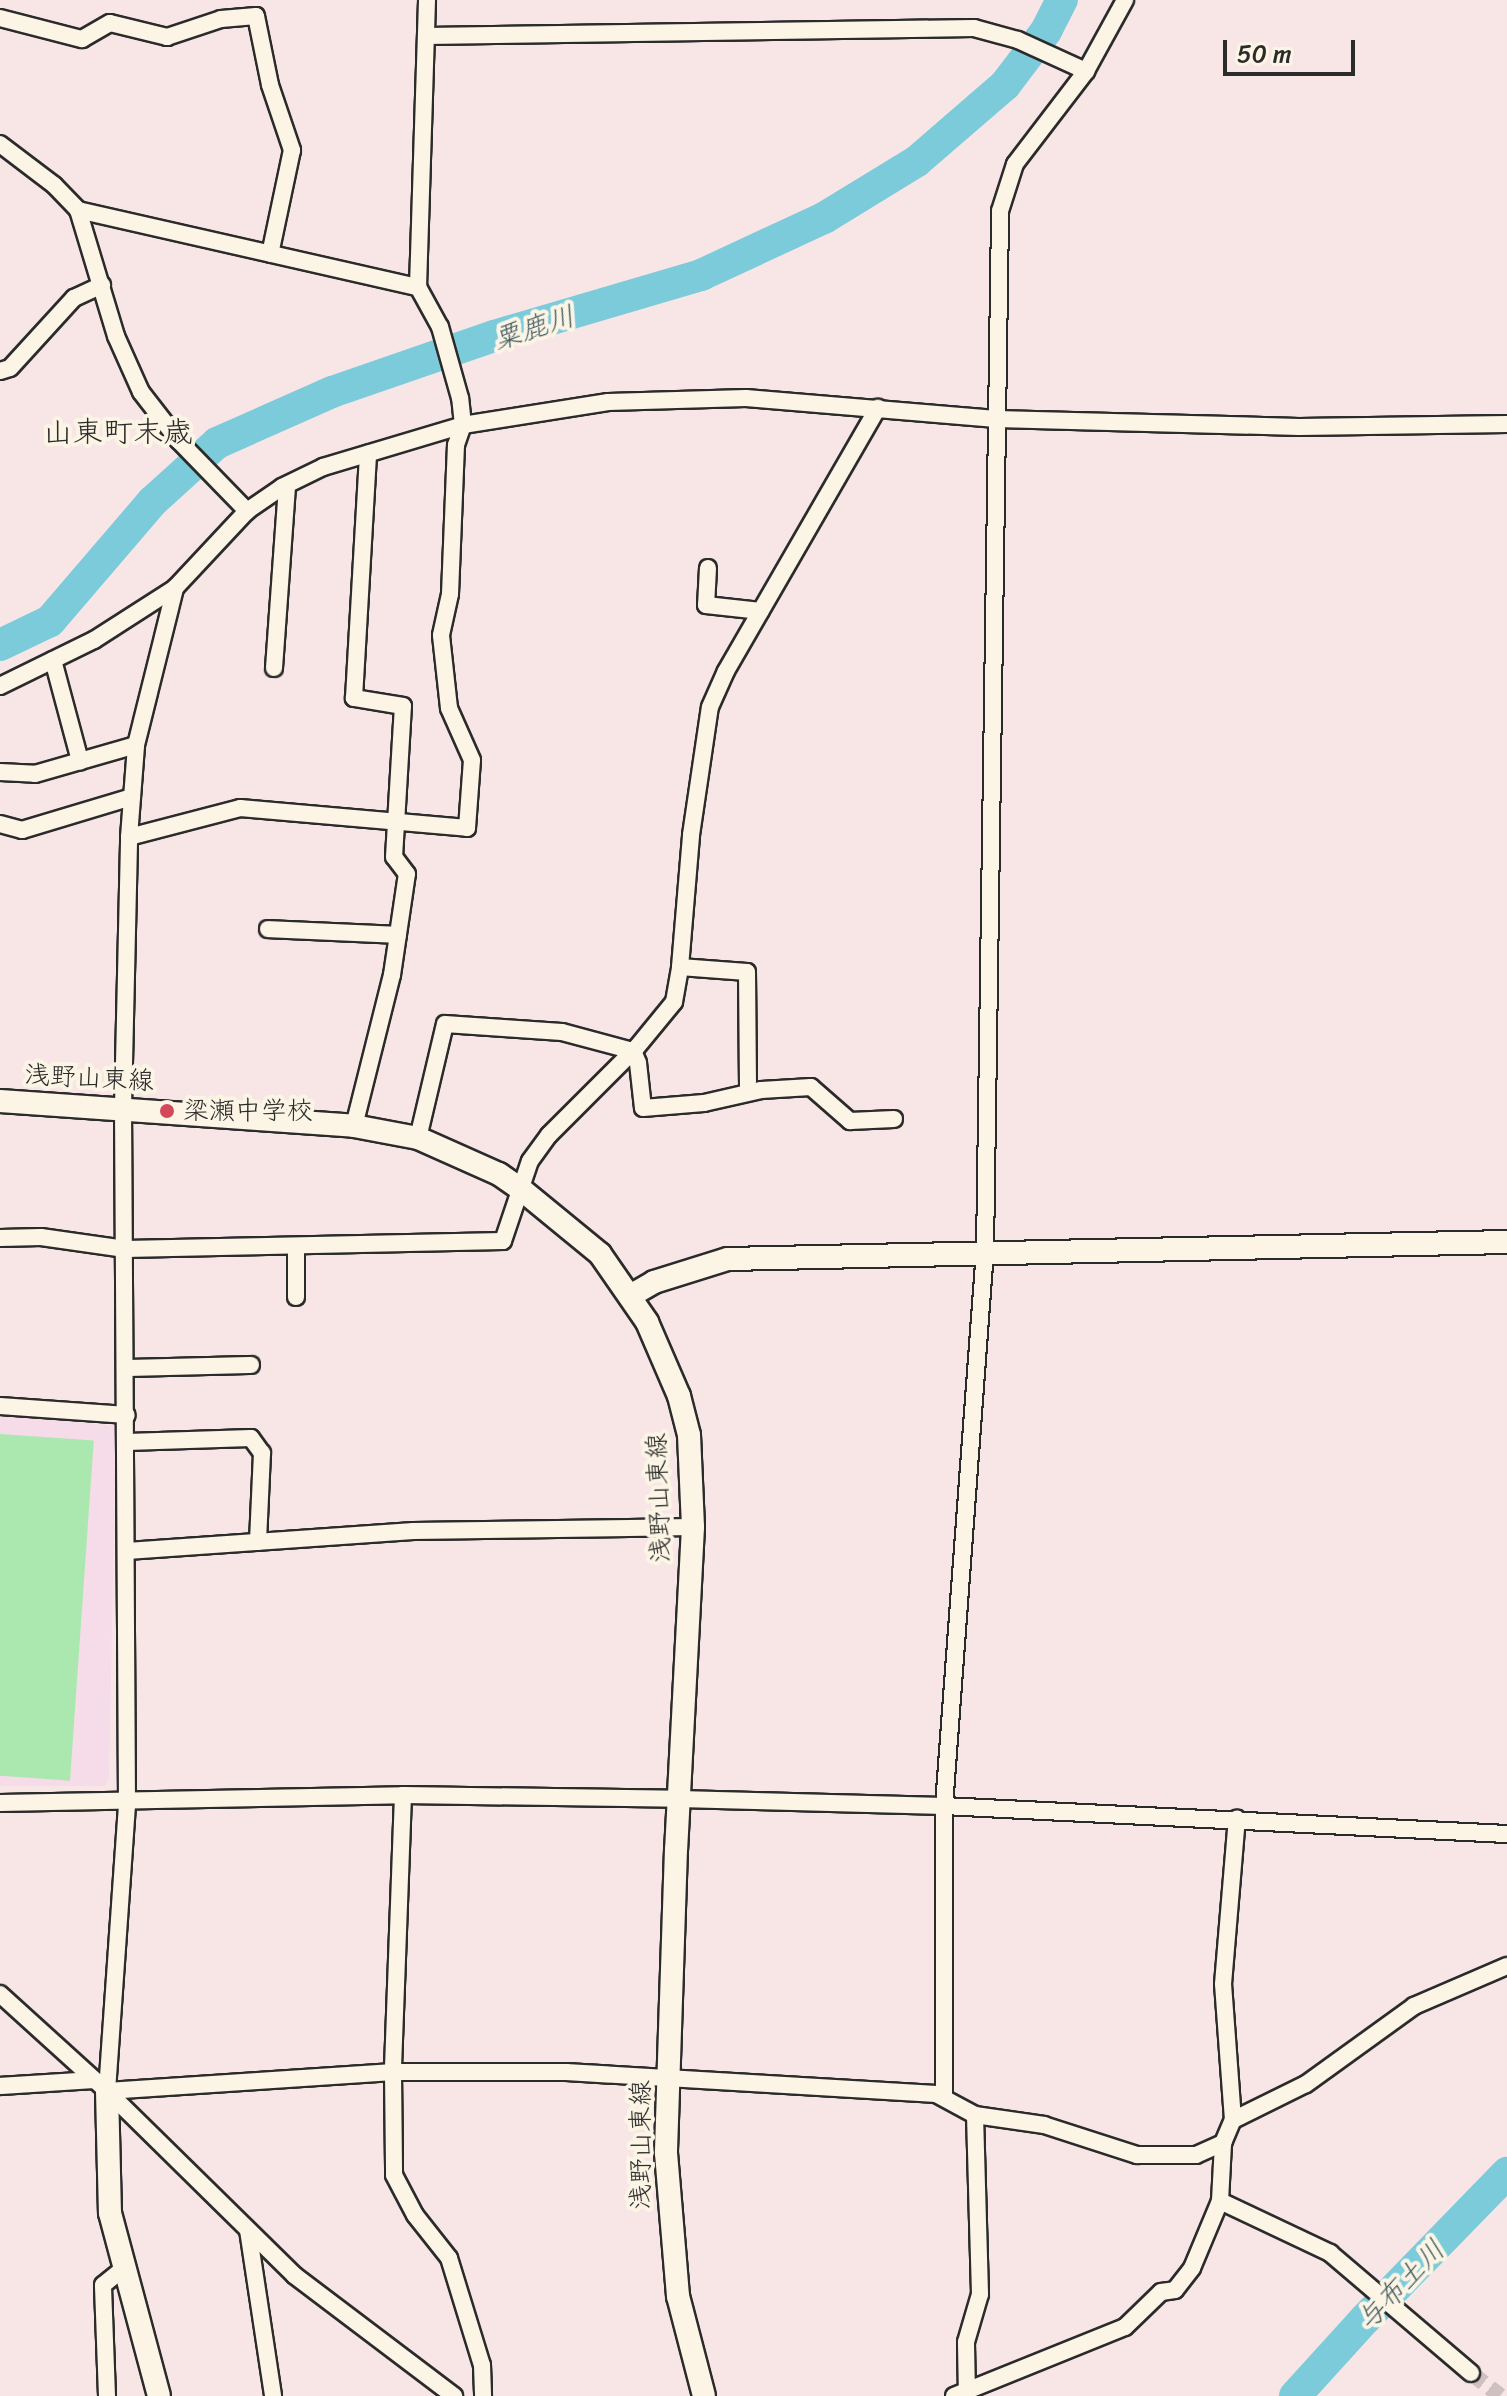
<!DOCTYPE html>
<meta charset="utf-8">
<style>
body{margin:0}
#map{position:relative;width:1507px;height:2396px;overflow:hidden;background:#f8e6e7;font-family:Sriracha,"Klee One",sans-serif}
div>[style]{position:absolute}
.built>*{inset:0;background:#f5dce8}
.green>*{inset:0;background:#abe8af;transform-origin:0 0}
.river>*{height:32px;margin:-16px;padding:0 16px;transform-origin:16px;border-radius:16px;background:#7ccbda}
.street-tunnel>*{height:16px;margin-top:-8px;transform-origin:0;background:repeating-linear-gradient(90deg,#cfc1c1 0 16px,transparent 0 24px)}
.roads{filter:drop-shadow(2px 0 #2b2b2b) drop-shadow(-2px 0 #2b2b2b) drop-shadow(0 2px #2b2b2b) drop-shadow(0 -2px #2b2b2b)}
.street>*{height:16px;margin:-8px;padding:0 8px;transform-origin:8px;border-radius:8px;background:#fcf5e5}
.secondary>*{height:22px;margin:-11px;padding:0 11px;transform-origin:11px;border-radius:11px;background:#fcf5e5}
.dots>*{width:22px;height:22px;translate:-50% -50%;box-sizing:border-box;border:4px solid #fcf5e5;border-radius:50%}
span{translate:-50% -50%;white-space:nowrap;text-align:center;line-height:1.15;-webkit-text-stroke:8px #fcf5e5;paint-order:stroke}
.street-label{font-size:26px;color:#2b2b2b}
.poi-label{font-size:26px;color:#2b2b2b}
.left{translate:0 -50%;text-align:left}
.water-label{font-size:28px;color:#435b60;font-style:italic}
.quarter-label{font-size:30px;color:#2b2b2b}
.scale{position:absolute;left:1223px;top:40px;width:132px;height:36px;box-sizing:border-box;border:4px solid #2b2b2b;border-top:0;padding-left:10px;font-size:24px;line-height:28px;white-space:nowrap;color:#2b2b2b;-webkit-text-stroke:6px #fcf5e5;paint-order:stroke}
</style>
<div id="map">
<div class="built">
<i style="clip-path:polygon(0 1414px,116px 1426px,109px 1779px,105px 1786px,0 1786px)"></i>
</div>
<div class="green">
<i style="left:0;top:1434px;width:94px;height:341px;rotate:4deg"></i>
</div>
<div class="river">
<i style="left:0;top:645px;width:55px;rotate:-25.6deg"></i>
<i style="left:50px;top:621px;width:158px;rotate:-49.4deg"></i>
<i style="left:153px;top:501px;width:86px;rotate:-42.2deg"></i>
<i style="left:217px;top:443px;width:126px;rotate:-23.9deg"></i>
<i style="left:332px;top:392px;width:171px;rotate:-19.1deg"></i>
<i style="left:494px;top:336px;width:216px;rotate:-16.4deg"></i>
<i style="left:701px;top:275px;width:136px;rotate:-24.9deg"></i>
<i style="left:824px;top:218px;width:109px;rotate:-31.5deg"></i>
<i style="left:917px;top:161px;width:116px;rotate:-40.8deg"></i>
<i style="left:1005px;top:85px;width:68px;rotate:-52.8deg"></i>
<i style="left:1046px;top:31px;width:35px;rotate:-63deg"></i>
<i style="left:1295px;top:2396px;width:104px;rotate:-47.7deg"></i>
<i style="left:1365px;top:2319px;width:204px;rotate:-45.8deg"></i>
</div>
<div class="street-tunnel">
<i style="left:1471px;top:2373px;width:37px;rotate:38deg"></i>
</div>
<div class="roads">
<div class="street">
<i style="left:0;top:18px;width:85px;rotate:14.4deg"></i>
<i style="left:82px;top:39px;width:32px;rotate:-30deg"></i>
<i style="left:110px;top:23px;width:59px;rotate:13.8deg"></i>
<i style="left:167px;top:37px;width:57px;rotate:-18.4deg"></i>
<i style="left:221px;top:19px;width:35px;rotate:-5deg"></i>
<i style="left:256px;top:16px;width:70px;rotate:78.5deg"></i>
<i style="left:270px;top:85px;width:69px;rotate:71.3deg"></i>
<i style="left:292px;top:150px;width:106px;rotate:101.9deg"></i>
<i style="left:426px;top:36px;width:548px;rotate:-0.84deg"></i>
<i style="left:974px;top:28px;width:46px;rotate:15.3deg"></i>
<i style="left:1018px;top:40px;width:75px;rotate:24.5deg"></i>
<i style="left:0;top:144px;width:68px;rotate:37.2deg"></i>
<i style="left:54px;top:185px;width:35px;rotate:46deg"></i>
<i style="left:78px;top:210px;width:132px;rotate:73.2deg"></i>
<i style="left:116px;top:336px;width:61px;rotate:65.9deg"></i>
<i style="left:141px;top:392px;width:62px;rotate:52.2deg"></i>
<i style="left:179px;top:441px;width:98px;rotate:45.8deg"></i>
<i style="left:78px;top:210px;width:349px;rotate:12.8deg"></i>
<i style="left:0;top:371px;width:10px;rotate:-17deg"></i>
<i style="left:10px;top:368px;width:95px;rotate:-47.6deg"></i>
<i style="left:74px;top:298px;width:31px;rotate:-25deg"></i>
<i style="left:708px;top:568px;width:37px;rotate:93deg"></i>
<i style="left:706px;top:605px;width:55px;rotate:6.2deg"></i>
<i style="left:53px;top:660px;width:105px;rotate:75deg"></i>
<i style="left:274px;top:668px;width:183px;rotate:-85.9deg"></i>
<i style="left:0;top:686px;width:105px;rotate:-26.1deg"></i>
<i style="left:94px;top:640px;width:96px;rotate:-32.7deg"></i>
<i style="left:175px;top:588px;width:105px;rotate:-46.9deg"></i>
<i style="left:247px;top:511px;width:42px;rotate:-34.4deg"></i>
<i style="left:282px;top:487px;width:46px;rotate:-26deg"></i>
<i style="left:323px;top:467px;width:146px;rotate:-16.7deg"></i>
<i style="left:463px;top:425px;width:147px;rotate:-9deg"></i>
<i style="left:608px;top:402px;width:138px;rotate:-1.7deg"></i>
<i style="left:746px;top:398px;width:251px;rotate:4.8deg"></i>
<i style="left:996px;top:419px;width:303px;rotate:1.5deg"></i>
<i style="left:1299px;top:427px;width:208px;rotate:-0.8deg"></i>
<i style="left:0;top:772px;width:35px;rotate:3deg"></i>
<i style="left:35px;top:774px;width:105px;rotate:-16deg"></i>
<i style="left:0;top:824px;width:23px;rotate:15deg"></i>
<i style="left:22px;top:830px;width:115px;rotate:-16.7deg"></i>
<i style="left:129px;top:837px;width:115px;rotate:-14.6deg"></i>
<i style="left:240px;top:808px;width:228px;rotate:5deg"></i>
<i style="left:467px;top:828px;width:68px;rotate:-85.8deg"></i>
<i style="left:472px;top:760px;width:57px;rotate:-113.9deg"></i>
<i style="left:449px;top:708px;width:73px;rotate:-96.3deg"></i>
<i style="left:441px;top:635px;width:42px;rotate:-77.6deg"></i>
<i style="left:450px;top:594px;width:149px;rotate:-87.7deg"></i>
<i style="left:456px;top:445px;width:21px;rotate:-71deg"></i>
<i style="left:463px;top:425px;width:27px;rotate:-96deg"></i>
<i style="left:460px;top:398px;width:74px;rotate:-105.7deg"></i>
<i style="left:440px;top:327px;width:46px;rotate:-118.8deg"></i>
<i style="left:418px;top:287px;width:287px;rotate:-88.2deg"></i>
<i style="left:268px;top:929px;width:130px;rotate:2.6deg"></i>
<i style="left:680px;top:967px;width:67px;rotate:4.3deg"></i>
<i style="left:747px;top:972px;width:120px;rotate:89.5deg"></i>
<i style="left:354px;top:1126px;width:156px;rotate:-75.9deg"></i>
<i style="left:392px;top:975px;width:102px;rotate:-81.6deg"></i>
<i style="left:407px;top:874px;width:21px;rotate:-127deg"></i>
<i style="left:394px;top:857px;width:151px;rotate:-86.6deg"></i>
<i style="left:403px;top:706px;width:50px;rotate:-170.7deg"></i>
<i style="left:354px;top:698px;width:245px;rotate:-86.7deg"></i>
<i style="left:418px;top:1138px;width:117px;rotate:-76.7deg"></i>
<i style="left:445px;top:1024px;width:117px;rotate:3.9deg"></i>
<i style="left:562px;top:1032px;width:73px;rotate:15deg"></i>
<i style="left:633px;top:1051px;width:13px;rotate:67deg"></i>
<i style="left:638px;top:1063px;width:45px;rotate:83.7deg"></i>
<i style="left:643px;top:1108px;width:61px;rotate:-4.7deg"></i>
<i style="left:704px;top:1103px;width:58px;rotate:-12.8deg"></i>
<i style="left:761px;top:1090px;width:50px;rotate:-3.4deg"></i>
<i style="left:811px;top:1087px;width:52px;rotate:41.1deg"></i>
<i style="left:850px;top:1121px;width:44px;rotate:-2.6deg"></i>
<i style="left:0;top:1238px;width:41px;rotate:-1.4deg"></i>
<i style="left:41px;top:1237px;width:85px;rotate:8.1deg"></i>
<i style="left:125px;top:1249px;width:378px;rotate:-1.2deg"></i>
<i style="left:503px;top:1241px;width:84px;rotate:-71.4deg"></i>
<i style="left:530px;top:1161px;width:32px;rotate:-54deg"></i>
<i style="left:549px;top:1135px;width:124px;rotate:-45deg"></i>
<i style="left:637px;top:1047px;width:58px;rotate:-50.6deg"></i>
<i style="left:674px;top:1002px;width:36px;rotate:-80deg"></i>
<i style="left:680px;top:967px;width:132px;rotate:-85.2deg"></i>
<i style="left:691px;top:835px;width:129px;rotate:-81.6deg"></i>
<i style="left:710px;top:707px;width:39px;rotate:-66deg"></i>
<i style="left:726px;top:671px;width:304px;rotate:-60deg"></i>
<i style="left:296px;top:1297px;width:51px;rotate:-90deg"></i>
<i style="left:126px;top:1368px;width:125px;rotate:-1.4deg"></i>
<i style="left:0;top:1406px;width:127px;rotate:4.1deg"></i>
<i style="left:127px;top:1442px;width:124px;rotate:-1.8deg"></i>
<i style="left:251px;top:1438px;width:19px;rotate:54deg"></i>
<i style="left:262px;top:1453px;width:89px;rotate:92.6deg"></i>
<i style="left:127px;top:1551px;width:287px;rotate:-4deg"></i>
<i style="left:413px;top:1531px;width:280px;rotate:-0.8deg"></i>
<i style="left:403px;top:1795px;width:277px;rotate:92.1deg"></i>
<i style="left:393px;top:2072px;width:103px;rotate:89.4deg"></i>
<i style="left:394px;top:2175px;width:45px;rotate:62.3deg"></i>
<i style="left:415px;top:2215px;width:55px;rotate:51.7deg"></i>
<i style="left:449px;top:2258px;width:112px;rotate:72.9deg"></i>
<i style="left:482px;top:2365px;width:31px;rotate:88deg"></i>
<i style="left:0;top:1803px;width:403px;rotate:-1.1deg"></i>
<i style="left:403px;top:1795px;width:276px;rotate:0.8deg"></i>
<i style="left:679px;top:1799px;width:265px;rotate:1.5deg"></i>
<i style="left:944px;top:1806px;width:564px;rotate:2.85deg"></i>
<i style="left:0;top:1994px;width:144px;rotate:42.2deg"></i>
<i style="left:107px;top:2091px;width:262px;rotate:44.5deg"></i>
<i style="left:294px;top:2275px;width:201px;rotate:37.1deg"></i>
<i style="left:0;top:2086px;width:94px;rotate:-3.7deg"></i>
<i style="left:107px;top:2091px;width:290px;rotate:-86deg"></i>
<i style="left:127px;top:1802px;width:695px;rotate:-90.33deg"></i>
<i style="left:123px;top:1107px;width:270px;rotate:-88.7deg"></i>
<i style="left:129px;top:837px;width:92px;rotate:-85.6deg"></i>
<i style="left:136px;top:745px;width:162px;rotate:-76deg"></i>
<i style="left:107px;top:2091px;width:287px;rotate:-3.8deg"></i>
<i style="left:393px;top:2072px;width:173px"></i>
<i style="left:566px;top:2072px;width:371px;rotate:3.4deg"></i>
<i style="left:936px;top:2094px;width:44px;rotate:28.3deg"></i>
<i style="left:975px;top:2115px;width:70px;rotate:8.2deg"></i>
<i style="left:1044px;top:2125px;width:98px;rotate:17.9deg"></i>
<i style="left:1137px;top:2155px;width:59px"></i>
<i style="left:1196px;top:2155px;width:30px;rotate:-24deg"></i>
<i style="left:944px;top:2096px;width:290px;rotate:-90deg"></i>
<i style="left:944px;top:1806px;width:557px;rotate:-85.78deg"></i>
<i style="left:985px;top:1251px;width:1040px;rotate:-89.17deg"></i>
<i style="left:1000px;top:211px;width:49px;rotate:-72.3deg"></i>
<i style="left:1015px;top:164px;width:117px;rotate:-52.6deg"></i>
<i style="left:1086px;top:71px;width:81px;rotate:-61.2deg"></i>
<i style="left:1233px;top:2120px;width:81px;rotate:-26.3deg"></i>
<i style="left:1306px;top:2084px;width:133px;rotate:-35.8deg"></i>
<i style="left:1414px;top:2006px;width:101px;rotate:-23.3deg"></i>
<i style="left:1220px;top:2201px;width:122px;rotate:25.3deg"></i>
<i style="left:1330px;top:2253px;width:185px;rotate:40.4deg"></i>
<i style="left:248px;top:2230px;width:168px;rotate:81.4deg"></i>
<i style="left:107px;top:2396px;width:111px;rotate:-92.1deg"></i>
<i style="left:103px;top:2285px;width:28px;rotate:-39deg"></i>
<i style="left:954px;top:2396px;width:184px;rotate:-22deg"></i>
<i style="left:1125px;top:2327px;width:50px;rotate:-44.2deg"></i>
<i style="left:1161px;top:2292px;width:14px;rotate:-8deg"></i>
<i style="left:1175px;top:2290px;width:28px;rotate:-52deg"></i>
<i style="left:1192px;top:2268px;width:73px;rotate:-67.3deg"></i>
<i style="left:1220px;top:2201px;width:58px;rotate:-87deg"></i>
<i style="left:1223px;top:2143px;width:25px;rotate:-67deg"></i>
<i style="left:1233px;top:2120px;width:136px;rotate:-94.2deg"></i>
<i style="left:1223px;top:1984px;width:166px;rotate:-85.2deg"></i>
<i style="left:967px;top:2396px;width:54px;rotate:-91.1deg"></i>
<i style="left:966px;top:2342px;width:50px;rotate:-73.7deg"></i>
<i style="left:980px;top:2294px;width:179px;rotate:-91.6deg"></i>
</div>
<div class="secondary">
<i style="left:0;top:1101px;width:355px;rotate:4deg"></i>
<i style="left:354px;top:1126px;width:65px;rotate:10.6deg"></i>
<i style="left:418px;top:1138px;width:89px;rotate:24deg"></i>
<i style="left:499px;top:1174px;width:28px;rotate:35deg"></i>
<i style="left:522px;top:1190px;width:101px;rotate:39.4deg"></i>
<i style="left:600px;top:1254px;width:83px;rotate:55.3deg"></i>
<i style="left:647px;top:1322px;width:81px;rotate:66.6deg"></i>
<i style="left:679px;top:1396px;width:40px;rotate:75.6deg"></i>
<i style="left:689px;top:1435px;width:92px;rotate:87.5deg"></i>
<i style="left:693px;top:1527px;width:322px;rotate:93deg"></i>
<i style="left:676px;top:1849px;width:304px;rotate:91.9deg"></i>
<i style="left:666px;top:2153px;width:144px;rotate:85.2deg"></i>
<i style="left:678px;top:2296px;width:103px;rotate:75.4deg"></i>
<i style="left:630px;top:1296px;width:28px;rotate:-30deg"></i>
<i style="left:654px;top:1282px;width:77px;rotate:-17.3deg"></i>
<i style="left:728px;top:1259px;width:779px;rotate:-1.25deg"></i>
<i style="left:107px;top:2091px;width:122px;rotate:88.6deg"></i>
<i style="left:110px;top:2213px;width:189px;rotate:75deg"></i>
</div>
</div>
<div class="dots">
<i style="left:167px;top:1111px;background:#d1495b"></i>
</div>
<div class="street-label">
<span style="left:89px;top:1078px;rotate:3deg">浅野山東線</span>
<span style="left:659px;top:1498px;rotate:-92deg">浅野山東線</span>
<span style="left:641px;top:2145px;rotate:-90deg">浅野山東線</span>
</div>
<div class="poi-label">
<span class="left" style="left:183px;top:1111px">梁瀬中学校</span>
</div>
<div class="water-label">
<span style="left:534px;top:328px;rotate:-18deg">粟鹿川</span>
<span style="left:1401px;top:2285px;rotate:-46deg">与布土川</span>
</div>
<div class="quarter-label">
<span style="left:118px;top:432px">山東町末歳</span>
</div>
<div class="scale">50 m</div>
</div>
